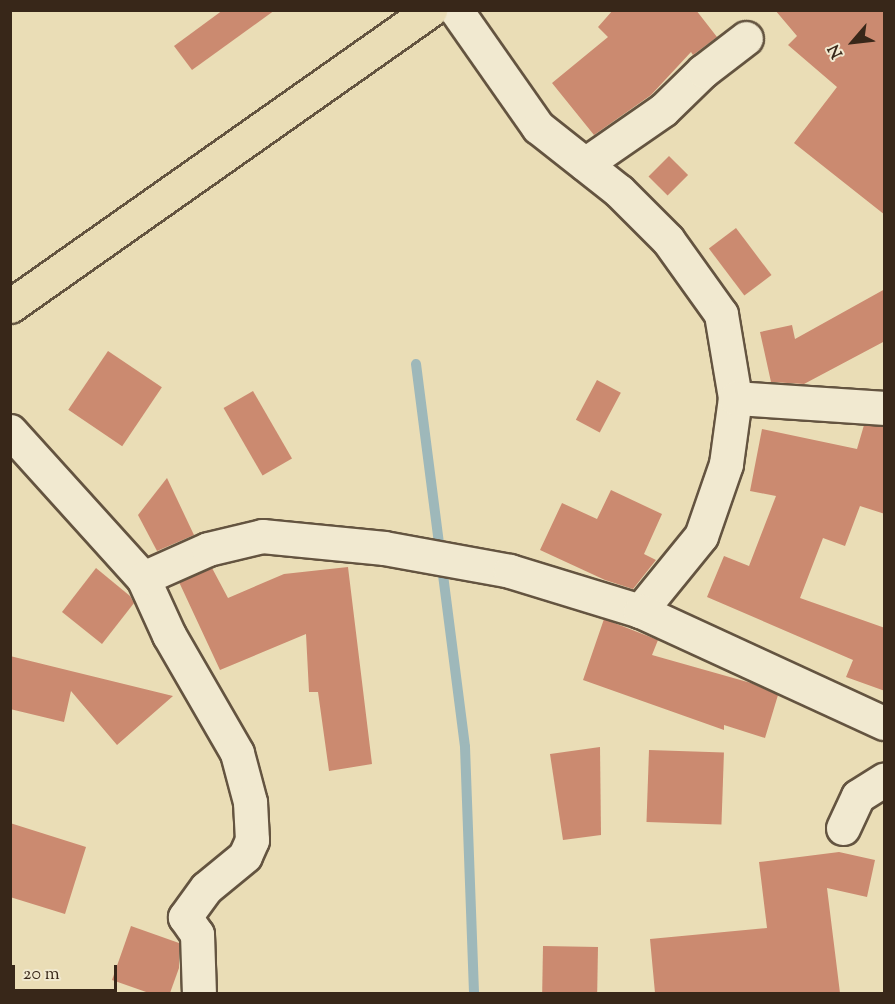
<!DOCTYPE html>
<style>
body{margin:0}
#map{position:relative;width:895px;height:1004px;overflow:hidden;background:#eaddb6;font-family:"Sorts Mill Goudy",serif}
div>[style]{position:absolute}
.stream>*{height:10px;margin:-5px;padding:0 5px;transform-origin:5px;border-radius:5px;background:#9eb8ba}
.building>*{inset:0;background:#cb8a70;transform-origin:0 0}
.roads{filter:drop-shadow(2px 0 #645440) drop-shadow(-2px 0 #645440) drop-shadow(0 2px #645440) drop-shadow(0 -2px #645440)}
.minor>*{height:33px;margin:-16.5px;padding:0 16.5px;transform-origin:16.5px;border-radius:16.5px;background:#f1e9d0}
.major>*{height:33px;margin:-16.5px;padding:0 16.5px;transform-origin:16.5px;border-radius:16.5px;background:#eaddb6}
span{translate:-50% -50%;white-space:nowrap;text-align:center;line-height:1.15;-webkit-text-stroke:4.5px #f1e9d0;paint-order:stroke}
.frame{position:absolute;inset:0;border:12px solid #382719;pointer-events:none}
.north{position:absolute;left:823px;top:12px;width:60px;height:60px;-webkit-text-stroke:4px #f1e9d0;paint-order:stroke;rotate:242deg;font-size:16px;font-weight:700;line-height:24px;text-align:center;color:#382719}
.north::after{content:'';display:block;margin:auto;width:21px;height:27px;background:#382719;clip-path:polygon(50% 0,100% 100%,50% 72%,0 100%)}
.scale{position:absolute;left:12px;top:965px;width:105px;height:27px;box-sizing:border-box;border:3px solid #382719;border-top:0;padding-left:8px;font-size:18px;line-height:21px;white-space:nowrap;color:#382719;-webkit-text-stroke:4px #f1e9d0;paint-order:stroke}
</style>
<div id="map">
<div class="stream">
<i style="left:416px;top:364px;width:386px;rotate:82.7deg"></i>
<i style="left:465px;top:747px;width:247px;rotate:87.9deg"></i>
</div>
<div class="building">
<i style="clip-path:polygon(223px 10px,275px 10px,192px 70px,174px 46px)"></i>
<i style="clip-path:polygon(613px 10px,696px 10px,717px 37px,693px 55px,691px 52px,651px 95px,594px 135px,552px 83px,608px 37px,598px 27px)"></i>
<i style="clip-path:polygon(775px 10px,885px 10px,885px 215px,794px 143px,837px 87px,788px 45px,797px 36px)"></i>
<i style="left:669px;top:156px;width:27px;height:29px;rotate:45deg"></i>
<i style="left:736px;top:228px;width:59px;height:34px;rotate:53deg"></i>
<i style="clip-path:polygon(885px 289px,885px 341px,804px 384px,771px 382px,760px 332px,792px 325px,795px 339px)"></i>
<i style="left:108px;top:351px;width:65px;height:71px;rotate:34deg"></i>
<i style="left:597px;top:380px;width:27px;height:45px;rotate:28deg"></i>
<i style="left:253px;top:391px;width:78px;height:34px;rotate:60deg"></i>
<i style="clip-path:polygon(864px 425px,885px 426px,885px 514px,860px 506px,845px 546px,823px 538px,800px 598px,885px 628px,885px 691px,846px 677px,853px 660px,707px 597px,724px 556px,749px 566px,776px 496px,750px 491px,762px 429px,857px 449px)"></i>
<i style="clip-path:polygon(167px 478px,194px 535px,157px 551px,138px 515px)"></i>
<i style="clip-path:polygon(611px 490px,662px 514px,644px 554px,656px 560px,633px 589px,605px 580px,540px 550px,562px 503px,597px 519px)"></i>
<i style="clip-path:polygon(348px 567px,372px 764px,329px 771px,318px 692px,309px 692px,306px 634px,220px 670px,179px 582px,212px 568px,228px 598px,284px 574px)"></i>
<i style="clip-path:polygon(96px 568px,130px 596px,134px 603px,102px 644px,62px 612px)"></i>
<i style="clip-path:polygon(604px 619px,658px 640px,652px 655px,751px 683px,778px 695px,765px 738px,724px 725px,724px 730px,583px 680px)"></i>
<i style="clip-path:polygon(10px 656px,75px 672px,173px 696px,117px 745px,71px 691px,64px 722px,10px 709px)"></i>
<i style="clip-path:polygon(600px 747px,601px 835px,563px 840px,550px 754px)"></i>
<i style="left:649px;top:750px;width:75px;height:72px;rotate:2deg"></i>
<i style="clip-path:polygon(10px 823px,86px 847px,65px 914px,10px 897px)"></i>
<i style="clip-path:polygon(839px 852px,875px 860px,867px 897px,827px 888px,840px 993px,655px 993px,650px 939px,767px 928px,759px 862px)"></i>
<i style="clip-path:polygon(131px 926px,179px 943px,179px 968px,170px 993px,149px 993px,112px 980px)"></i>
<i style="left:543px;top:946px;width:55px;height:47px;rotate:1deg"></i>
</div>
<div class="roads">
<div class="minor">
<i style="left:456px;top:10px;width:143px;rotate:55deg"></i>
<i style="left:538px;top:127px;width:103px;rotate:38.3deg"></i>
<i style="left:619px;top:191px;width:69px;rotate:45deg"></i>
<i style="left:668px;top:240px;width:91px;rotate:54.4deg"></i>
<i style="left:721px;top:314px;width:85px;rotate:80.5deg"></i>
<i style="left:735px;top:398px;width:67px;rotate:97.8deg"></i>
<i style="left:726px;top:464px;width:76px;rotate:109.1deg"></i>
<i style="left:701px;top:536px;width:97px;rotate:129.1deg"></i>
<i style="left:585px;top:164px;width:95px;rotate:-34.7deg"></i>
<i style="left:663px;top:110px;width:56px;rotate:-44.3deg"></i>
<i style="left:703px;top:71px;width:54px;rotate:-37.5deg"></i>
<i style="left:735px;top:398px;width:149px;rotate:3.8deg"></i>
<i style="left:10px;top:431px;width:198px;rotate:47.9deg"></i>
<i style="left:143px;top:578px;width:63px;rotate:65.5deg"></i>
<i style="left:169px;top:635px;width:136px;rotate:60deg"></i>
<i style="left:237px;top:753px;width:51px;rotate:75.1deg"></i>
<i style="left:250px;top:802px;width:38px;rotate:87deg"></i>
<i style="left:252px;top:840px;width:17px;rotate:114deg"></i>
<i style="left:245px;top:856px;width:50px;rotate:140.6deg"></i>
<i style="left:206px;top:888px;width:36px;rotate:126deg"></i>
<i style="left:185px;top:917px;width:21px;rotate:55deg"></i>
<i style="left:197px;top:934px;width:60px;rotate:88.1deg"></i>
<i style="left:143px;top:578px;width:71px;rotate:-24deg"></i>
<i style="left:208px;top:549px;width:56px;rotate:-13.5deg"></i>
<i style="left:262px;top:536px;width:123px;rotate:5.6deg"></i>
<i style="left:384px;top:548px;width:128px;rotate:10.3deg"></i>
<i style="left:510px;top:571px;width:136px;rotate:17.1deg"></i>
<i style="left:640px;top:611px;width:268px;rotate:24.7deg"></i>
<i style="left:843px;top:828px;width:35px;rotate:-65deg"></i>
<i style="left:858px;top:796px;width:31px;rotate:-32deg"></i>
</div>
<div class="major">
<i style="left:10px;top:306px;width:514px;rotate:-35.17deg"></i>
</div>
</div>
<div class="frame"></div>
<div class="north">N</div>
<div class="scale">20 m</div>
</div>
